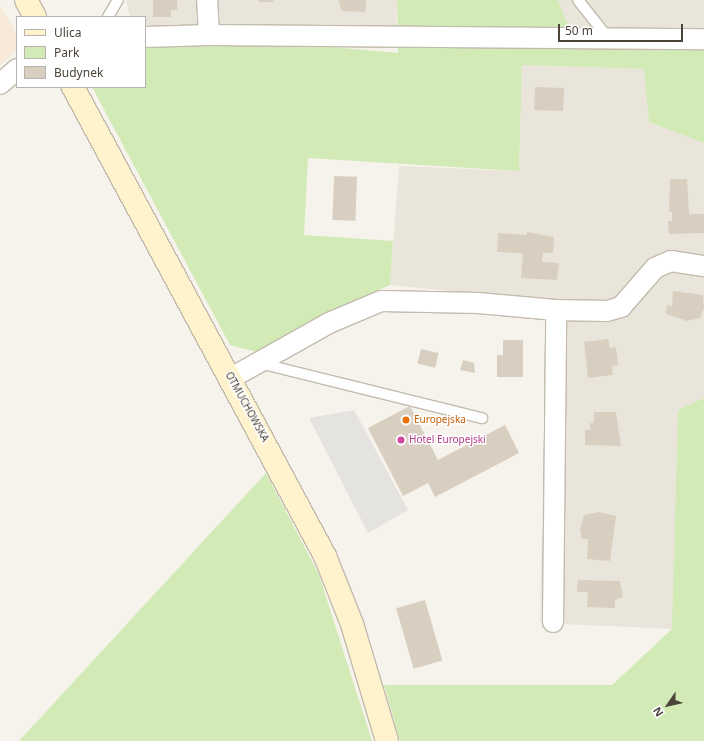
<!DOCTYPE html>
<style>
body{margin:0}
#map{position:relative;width:704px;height:741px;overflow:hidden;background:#f6f3ec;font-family:"Noto Sans",sans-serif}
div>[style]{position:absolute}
.residential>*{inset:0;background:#eae5da}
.commercial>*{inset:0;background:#f7ead8}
.green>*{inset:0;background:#d2eab5}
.parking>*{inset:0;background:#e5e3e0}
.building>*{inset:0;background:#d8cfc1;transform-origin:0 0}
.roads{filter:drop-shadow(1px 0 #c2bbae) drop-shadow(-1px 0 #c2bbae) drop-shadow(0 1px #c2bbae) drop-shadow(0 -1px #c2bbae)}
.lane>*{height:10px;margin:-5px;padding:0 5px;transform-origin:5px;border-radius:5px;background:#fff}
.street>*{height:20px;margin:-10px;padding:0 10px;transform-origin:10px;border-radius:10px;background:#fff}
.secondary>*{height:22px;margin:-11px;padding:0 11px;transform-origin:11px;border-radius:11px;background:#fff3cd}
.dots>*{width:11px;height:11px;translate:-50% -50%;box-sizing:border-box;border:2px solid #fff;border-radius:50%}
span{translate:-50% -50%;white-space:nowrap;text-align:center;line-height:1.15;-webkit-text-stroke:3px #fff;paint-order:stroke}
.street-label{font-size:10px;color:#4b4439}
.food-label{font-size:10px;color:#c56008}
.left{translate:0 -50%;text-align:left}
.hotel-label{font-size:10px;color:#b23c85}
.legend{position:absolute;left:16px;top:16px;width:130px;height:72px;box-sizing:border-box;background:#fff;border:1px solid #b7b4b0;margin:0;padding:5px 7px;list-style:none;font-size:12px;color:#4b4439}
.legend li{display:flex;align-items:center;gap:8px;height:20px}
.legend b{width:20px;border:1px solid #b7b4b0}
.north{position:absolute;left:648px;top:685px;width:40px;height:40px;-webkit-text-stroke:3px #fff;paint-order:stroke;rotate:236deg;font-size:11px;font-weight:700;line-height:16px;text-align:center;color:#4b4439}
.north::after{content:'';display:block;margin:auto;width:14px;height:18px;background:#4b4439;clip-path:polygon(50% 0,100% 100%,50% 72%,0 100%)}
.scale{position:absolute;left:558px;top:24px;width:125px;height:18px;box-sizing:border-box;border:2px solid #4b4439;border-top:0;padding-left:5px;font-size:12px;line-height:14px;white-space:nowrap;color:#4b4439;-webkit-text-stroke:3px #fff;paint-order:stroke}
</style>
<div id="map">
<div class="residential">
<i style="clip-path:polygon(126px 0,397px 0,396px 32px,319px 25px,145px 31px,145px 17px,130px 17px)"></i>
<i style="clip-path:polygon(558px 0,704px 0,704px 46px,578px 50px)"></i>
<i style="clip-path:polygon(522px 65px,645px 69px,649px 122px,704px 143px,704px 398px,678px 410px,673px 629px,540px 623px,547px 301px,390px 285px,399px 166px,519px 171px)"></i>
</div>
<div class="commercial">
<i style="clip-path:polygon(0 4px,17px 35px,17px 50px,0 66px)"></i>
</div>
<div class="green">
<i style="clip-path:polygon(397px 0,558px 0,578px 50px,704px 46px,704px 143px,649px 122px,644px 69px,522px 65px,519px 171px,308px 158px,304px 235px,393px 241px,390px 285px,318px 317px,257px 352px,230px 345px,92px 87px,145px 87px,145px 47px,310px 45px,398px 53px)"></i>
<i style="clip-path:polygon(704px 398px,704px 741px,400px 741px,384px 685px,612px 685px,672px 629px,678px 410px)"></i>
<i style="clip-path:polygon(266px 473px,319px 575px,372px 741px,19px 741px)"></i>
</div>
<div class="parking">
<i style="clip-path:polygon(354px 410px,408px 510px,368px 533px,309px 418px)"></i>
</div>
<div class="building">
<i style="clip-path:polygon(153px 0,177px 0,177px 10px,171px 10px,171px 17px,153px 17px)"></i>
<i style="left:259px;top:0;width:14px;height:2px"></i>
<i style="clip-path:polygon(338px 0,366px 0,365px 12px,342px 11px)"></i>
<i style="left:535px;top:87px;width:29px;height:23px;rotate:2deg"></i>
<i style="left:334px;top:176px;width:23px;height:44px;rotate:2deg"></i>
<i style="clip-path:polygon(670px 179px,687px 179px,689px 214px,704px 214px,704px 233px,669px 234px,668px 221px,672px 221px,672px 212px,669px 212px)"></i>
<i style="clip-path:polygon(527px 232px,554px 237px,553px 253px,543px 253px,542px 262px,559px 263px,557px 280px,521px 278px,523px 253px,497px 252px,498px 233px,527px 235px)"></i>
<i style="clip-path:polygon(673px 291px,703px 295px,704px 308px,700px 318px,687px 321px,666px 314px,667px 305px,672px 306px)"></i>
<i style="clip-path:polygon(608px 339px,610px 348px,616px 347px,618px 365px,612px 366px,613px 375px,588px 378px,584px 342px)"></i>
<i style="clip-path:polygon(503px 340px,523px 340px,523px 377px,497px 377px,497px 355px,503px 355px)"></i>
<i style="left:421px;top:349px;width:18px;height:15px;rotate:13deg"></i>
<i style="clip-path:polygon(463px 360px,474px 363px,475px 373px,460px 370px)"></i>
<i style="clip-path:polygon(410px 406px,438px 460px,505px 425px,519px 453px,435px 497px,428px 483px,403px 496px,368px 428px)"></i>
<i style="clip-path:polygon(594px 412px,616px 412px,621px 446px,585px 445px,585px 430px,590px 430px,590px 423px,594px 423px)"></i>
<i style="clip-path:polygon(599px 512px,616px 516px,610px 561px,587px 559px,588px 539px,582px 539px,580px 530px,584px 515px)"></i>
<i style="clip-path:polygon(578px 580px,620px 581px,623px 597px,615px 600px,615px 608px,587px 607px,588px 592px,577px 592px)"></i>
<i style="left:425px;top:600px;width:63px;height:30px;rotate:74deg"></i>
</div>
<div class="roads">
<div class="lane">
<i style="left:578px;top:0;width:50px;rotate:51.5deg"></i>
<i style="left:108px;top:17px;width:20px;rotate:-60deg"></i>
<i style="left:259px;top:363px;width:230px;rotate:13.9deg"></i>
</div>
<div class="street">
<i style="left:209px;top:35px;width:495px;rotate:0.5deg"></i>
<i style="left:145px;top:37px;width:64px;rotate:-1.8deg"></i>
<i style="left:209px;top:35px;width:35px;rotate:-93deg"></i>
<i style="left:0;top:84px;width:23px;rotate:-41deg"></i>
<i style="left:231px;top:378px;width:112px;rotate:-29.3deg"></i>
<i style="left:329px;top:323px;width:56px;rotate:-22.9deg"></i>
<i style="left:381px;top:301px;width:97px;rotate:1.2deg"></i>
<i style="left:478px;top:303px;width:78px;rotate:5.1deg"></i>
<i style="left:553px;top:622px;width:312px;rotate:-89.4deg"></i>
<i style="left:556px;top:310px;width:51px;rotate:1.1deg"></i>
<i style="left:607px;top:311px;width:15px;rotate:-16deg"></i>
<i style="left:621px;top:307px;width:52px;rotate:-48.9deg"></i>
<i style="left:655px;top:268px;width:17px;rotate:-24deg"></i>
<i style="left:671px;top:261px;width:33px;rotate:9deg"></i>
</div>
<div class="secondary">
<i style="left:26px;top:0;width:19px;rotate:62deg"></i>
<i style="left:73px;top:87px;width:532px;rotate:61.75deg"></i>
<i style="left:325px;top:556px;width:73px;rotate:68.3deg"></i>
<i style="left:352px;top:624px;width:122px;rotate:73.3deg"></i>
</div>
</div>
<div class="dots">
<i style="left:406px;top:420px;background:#e8710a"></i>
<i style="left:401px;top:440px;background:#d1479c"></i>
</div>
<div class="street-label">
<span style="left:247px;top:407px;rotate:61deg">OTMUCHOWSKA</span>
</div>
<div class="food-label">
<span class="left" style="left:414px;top:420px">Europejska</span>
</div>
<div class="hotel-label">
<span class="left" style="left:409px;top:440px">Hotel Europejski</span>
</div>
<ul class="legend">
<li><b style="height:5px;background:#fff3cd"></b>Ulica</li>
<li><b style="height:11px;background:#d2eab5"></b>Park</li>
<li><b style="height:11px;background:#d8cfc1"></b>Budynek</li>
</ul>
<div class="north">N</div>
<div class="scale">50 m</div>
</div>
